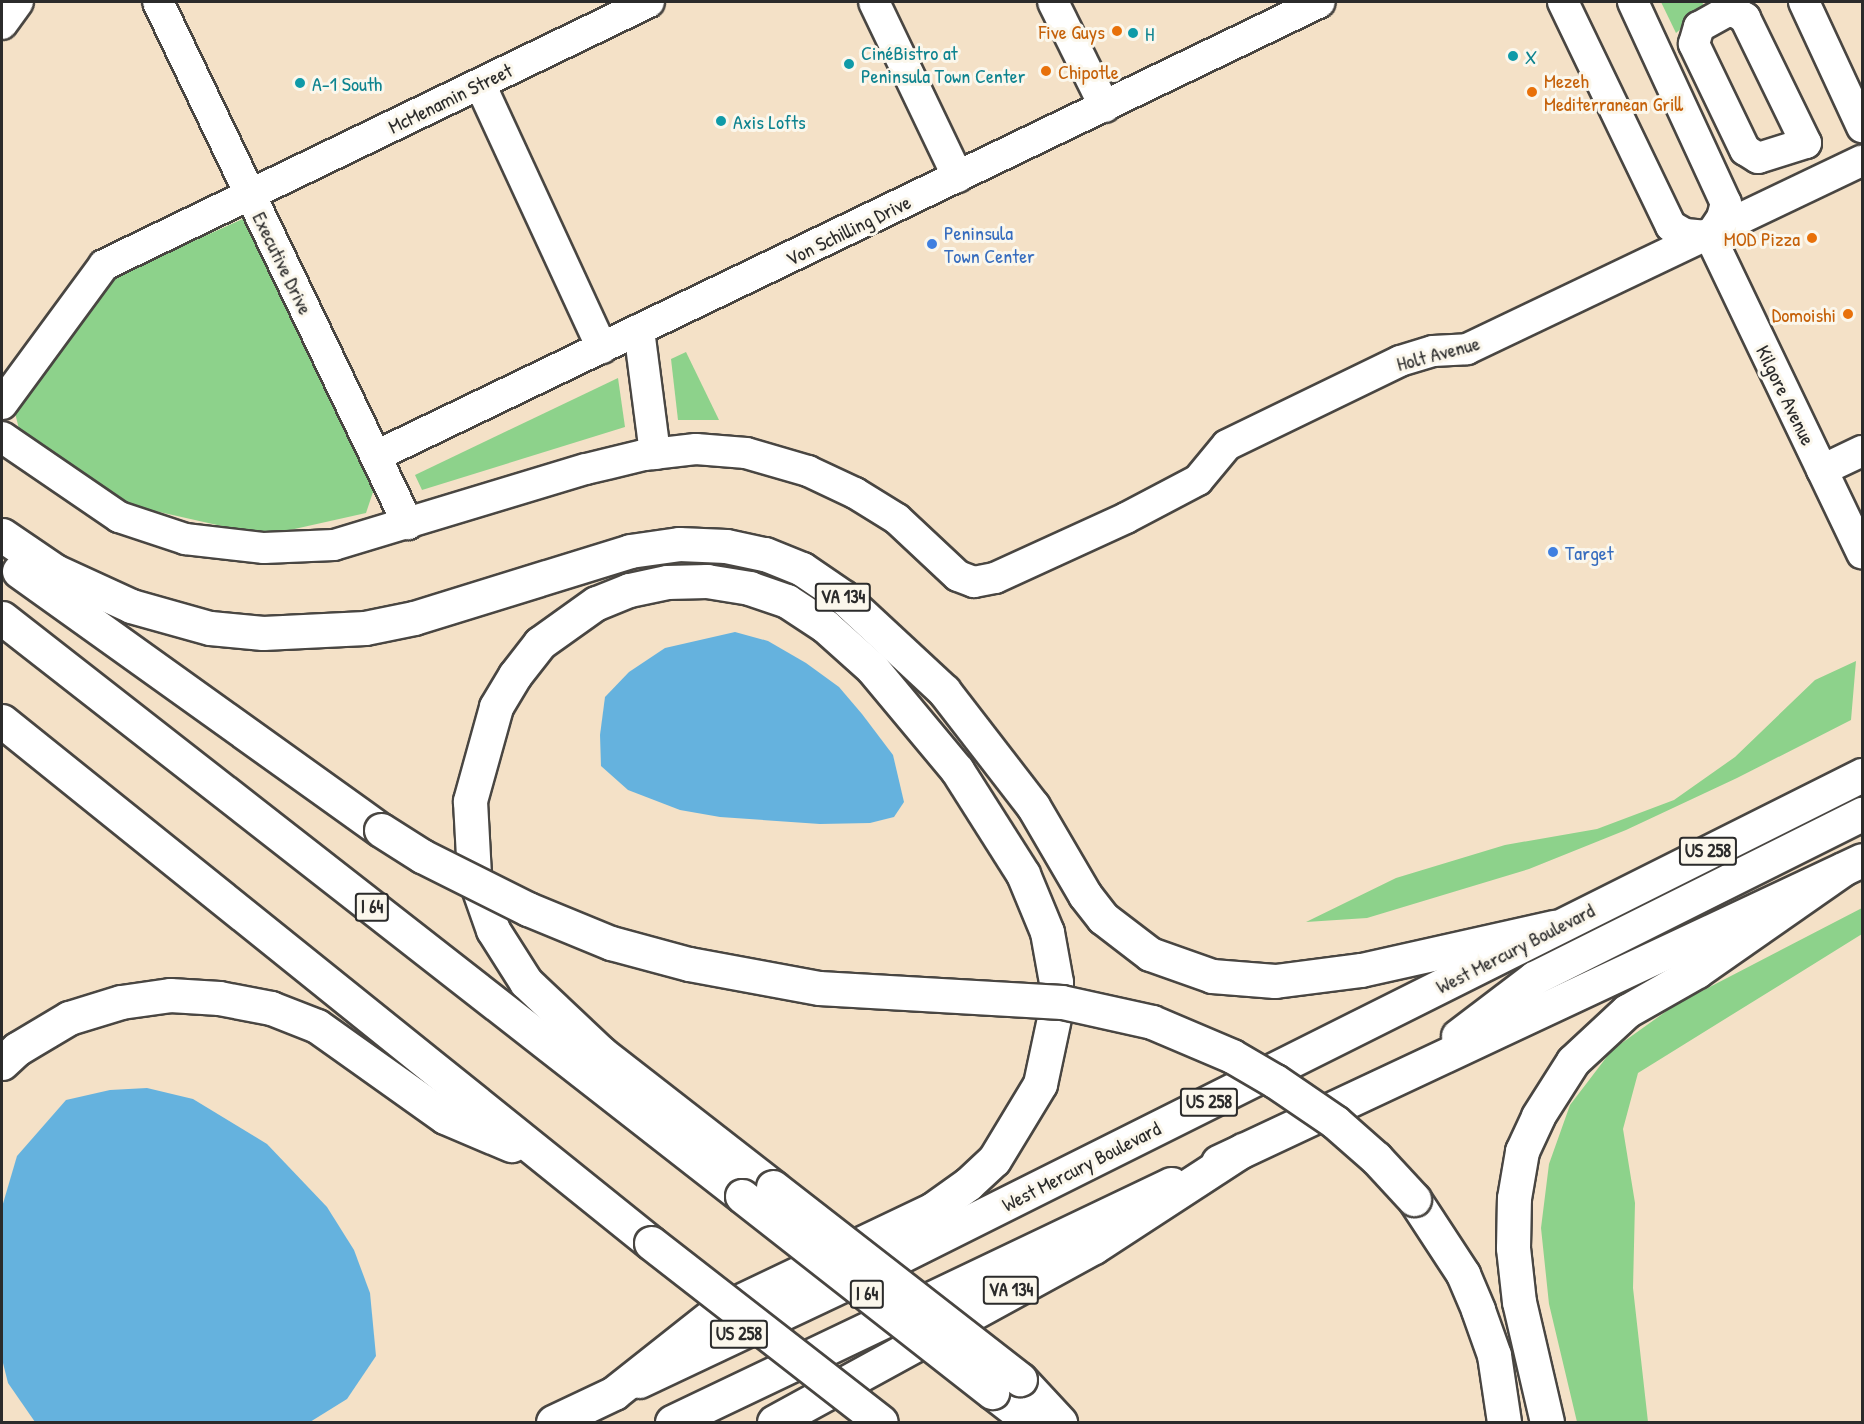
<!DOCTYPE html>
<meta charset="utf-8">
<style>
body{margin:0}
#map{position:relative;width:1864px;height:1424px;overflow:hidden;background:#f4e1c7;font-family:"Patrick Hand",sans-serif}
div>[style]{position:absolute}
.green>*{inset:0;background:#8dd28b}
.water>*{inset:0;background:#65b2de}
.roads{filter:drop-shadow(2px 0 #494642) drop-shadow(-2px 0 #494642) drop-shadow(0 2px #494642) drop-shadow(0 -2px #494642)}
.minor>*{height:30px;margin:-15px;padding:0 15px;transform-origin:15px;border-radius:15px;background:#fff}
.major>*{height:33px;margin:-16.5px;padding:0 16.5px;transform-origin:16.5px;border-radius:16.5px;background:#fff}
.highway>*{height:33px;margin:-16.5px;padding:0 16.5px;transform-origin:16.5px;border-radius:16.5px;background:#fff}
.bridges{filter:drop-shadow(2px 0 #494642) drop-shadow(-2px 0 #494642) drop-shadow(0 2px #494642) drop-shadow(0 -2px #494642)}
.highway-bridge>*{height:33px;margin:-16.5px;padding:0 16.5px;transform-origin:16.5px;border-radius:16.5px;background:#fff}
.dots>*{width:16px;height:16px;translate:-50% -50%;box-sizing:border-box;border:3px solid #fbf7ec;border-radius:50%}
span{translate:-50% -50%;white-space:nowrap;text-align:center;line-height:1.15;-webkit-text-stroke:6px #fbf7ec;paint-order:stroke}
.shield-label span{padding:2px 4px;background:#fbf7ec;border:2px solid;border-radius:4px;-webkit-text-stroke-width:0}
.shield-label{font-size:18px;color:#2b2b2b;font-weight:700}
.food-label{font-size:20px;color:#c56008}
.right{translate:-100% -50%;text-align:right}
.left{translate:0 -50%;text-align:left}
.culture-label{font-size:20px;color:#0d838f}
.street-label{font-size:20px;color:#2b2b2b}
.shop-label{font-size:20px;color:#366cbe}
.frame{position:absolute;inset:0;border:3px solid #2b2b2b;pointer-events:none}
</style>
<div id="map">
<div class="green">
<i style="clip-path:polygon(1661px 2px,1702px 2px,1705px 8px,1676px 33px)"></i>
<i style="clip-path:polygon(247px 217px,375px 486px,366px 513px,281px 532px,244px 531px,128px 505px,19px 429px,14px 409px,118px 275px)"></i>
<i style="clip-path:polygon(686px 352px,719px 420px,678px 420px,671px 359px)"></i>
<i style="clip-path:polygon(618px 378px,625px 427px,422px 490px,415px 475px)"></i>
<i style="clip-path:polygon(1856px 661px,1851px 720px,1737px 778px,1626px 830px,1529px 869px,1367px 918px,1306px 922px,1396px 878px,1505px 845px,1597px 829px,1674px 800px,1735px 757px,1815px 680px)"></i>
<i style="clip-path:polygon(1862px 908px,1862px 934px,1638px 1073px,1623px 1129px,1635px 1203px,1633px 1288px,1648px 1422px,1577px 1422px,1549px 1304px,1541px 1228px,1549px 1164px,1570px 1105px,1612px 1050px,1675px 1005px)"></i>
</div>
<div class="water">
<i style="clip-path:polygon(735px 632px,768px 641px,806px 663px,839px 687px,862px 714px,893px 755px,904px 802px,894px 817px,870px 823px,820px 824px,720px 817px,680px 810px,628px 790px,601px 766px,600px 735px,605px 697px,629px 672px,665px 648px)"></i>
<i style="clip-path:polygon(147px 1088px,193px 1099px,267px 1144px,327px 1207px,354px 1250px,370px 1293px,376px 1356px,347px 1399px,310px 1422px,35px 1422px,8px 1383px,2px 1359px,2px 1207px,17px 1156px,66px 1100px,110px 1090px)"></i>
</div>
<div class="roads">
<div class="minor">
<i style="left:158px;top:2px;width:579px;rotate:64.41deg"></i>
<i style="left:874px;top:2px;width:194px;rotate:64.4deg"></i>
<i style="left:1053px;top:2px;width:117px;rotate:63.7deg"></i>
<i style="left:1563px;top:2px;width:249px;rotate:64.3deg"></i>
<i style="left:1671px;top:226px;width:16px;rotate:30deg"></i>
<i style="left:1685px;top:234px;width:25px;rotate:5deg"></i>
<i style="left:1633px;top:2px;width:221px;rotate:65.2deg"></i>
<i style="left:1726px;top:203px;width:16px;rotate:105deg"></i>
<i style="left:1722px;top:218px;width:22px;rotate:124deg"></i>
<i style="left:1804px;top:2px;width:138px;rotate:65.1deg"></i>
<i style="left:1726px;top:12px;width:9px"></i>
<i style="left:1735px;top:12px;width:12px;rotate:31deg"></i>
<i style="left:1745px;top:18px;width:139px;rotate:64deg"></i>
<i style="left:1806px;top:143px;width:50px;rotate:162.6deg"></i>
<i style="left:1758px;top:158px;width:15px;rotate:-148deg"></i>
<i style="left:1745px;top:150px;width:118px;rotate:-115.7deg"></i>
<i style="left:1694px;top:44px;width:18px;rotate:-74deg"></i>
<i style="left:1699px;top:27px;width:31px;rotate:-29deg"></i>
<i style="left:2px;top:24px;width:27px;rotate:-54deg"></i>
<i style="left:480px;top:84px;width:291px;rotate:65.2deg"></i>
<i style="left:1710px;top:236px;width:352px;rotate:64.4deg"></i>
<i style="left:639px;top:330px;width:125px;rotate:82.6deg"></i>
<i style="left:2px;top:404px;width:172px;rotate:-53.7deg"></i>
<i style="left:104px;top:265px;width:605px;rotate:-25.76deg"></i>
<i style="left:2px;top:437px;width:142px;rotate:34.4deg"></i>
<i style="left:119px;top:517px;width:70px;rotate:18.4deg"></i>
<i style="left:185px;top:539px;width:80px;rotate:6.5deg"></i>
<i style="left:264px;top:548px;width:70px;rotate:-2.5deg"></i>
<i style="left:334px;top:545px;width:263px;rotate:-16.8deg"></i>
<i style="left:586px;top:469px;width:60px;rotate:-13.6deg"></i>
<i style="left:644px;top:455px;width:52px;rotate:-6.6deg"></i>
<i style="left:696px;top:449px;width:50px;rotate:4.6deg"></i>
<i style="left:746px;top:453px;width:65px;rotate:16.2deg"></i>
<i style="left:808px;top:471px;width:52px;rotate:25.1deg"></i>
<i style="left:855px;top:493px;width:49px;rotate:31.8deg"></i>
<i style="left:897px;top:519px;width:83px;rotate:43.1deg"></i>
<i style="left:958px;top:576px;width:17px;rotate:21deg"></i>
<i style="left:974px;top:582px;width:21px;rotate:-11deg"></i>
<i style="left:995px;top:578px;width:144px;rotate:-24.6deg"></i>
<i style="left:1126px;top:518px;width:81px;rotate:-27.8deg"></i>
<i style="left:1198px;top:480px;width:45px;rotate:-50.4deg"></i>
<i style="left:1227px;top:445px;width:192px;rotate:-25.9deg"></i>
<i style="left:1400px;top:361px;width:34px;rotate:-17deg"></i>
<i style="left:1433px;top:351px;width:34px;rotate:-3deg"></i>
<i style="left:1467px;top:349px;width:437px;rotate:-25.5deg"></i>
<i style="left:376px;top:456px;width:1047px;rotate:-25.68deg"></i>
<i style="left:1822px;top:470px;width:44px;rotate:-25.4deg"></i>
</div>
<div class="major">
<i style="left:1458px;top:1036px;width:96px;rotate:-37.3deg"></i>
<i style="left:1534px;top:978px;width:367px;rotate:-26.6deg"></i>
<i style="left:1218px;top:1162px;width:711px;rotate:-25.12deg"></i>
<i style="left:639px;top:1381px;width:248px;rotate:-25.3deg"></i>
<i style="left:863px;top:1275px;width:1117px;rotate:-26.59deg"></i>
<i style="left:672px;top:1422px;width:553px;rotate:-25.5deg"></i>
</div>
<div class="highway">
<i style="left:2px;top:535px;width:64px;rotate:34.2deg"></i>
<i style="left:55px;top:571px;width:84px;rotate:24.7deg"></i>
<i style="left:131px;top:606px;width:82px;rotate:15.6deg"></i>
<i style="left:210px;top:628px;width:53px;rotate:5.4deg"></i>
<i style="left:263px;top:633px;width:102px;rotate:-2.8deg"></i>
<i style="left:365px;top:628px;width:50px;rotate:-11.5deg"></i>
<i style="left:414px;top:618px;width:226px;rotate:-17.2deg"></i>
<i style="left:630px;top:551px;width:49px;rotate:-8.1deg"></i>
<i style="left:679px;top:544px;width:47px;rotate:2.4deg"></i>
<i style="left:726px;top:546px;width:40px;rotate:12deg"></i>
<i style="left:765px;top:554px;width:40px;rotate:22deg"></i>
<i style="left:802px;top:569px;width:50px;rotate:34.3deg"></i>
<i style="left:843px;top:597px;width:138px;rotate:42.9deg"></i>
<i style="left:944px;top:691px;width:145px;rotate:52.3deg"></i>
<i style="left:1033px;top:806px;width:103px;rotate:59.7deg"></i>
<i style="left:1085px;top:895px;width:29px;rotate:52deg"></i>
<i style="left:1103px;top:918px;width:59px;rotate:37.5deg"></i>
<i style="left:1150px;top:954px;width:66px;rotate:19.5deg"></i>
<i style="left:1212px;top:976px;width:63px;rotate:4.5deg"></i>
<i style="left:1275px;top:981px;width:87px;rotate:-7.3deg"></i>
<i style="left:1361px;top:970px;width:198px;rotate:-12.6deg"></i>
<i style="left:19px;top:571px;width:445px;rotate:35.6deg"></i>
<i style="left:2px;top:618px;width:939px;rotate:37.99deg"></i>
<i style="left:2px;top:721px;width:833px;rotate:38.81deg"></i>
<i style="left:2px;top:1063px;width:21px;rotate:-43deg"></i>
<i style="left:17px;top:1049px;width:61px;rotate:-30.8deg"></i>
<i style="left:69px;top:1018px;width:54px;rotate:-17.1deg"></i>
<i style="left:121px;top:1002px;width:49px;rotate:-8.1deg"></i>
<i style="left:170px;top:995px;width:49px;rotate:3.5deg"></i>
<i style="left:219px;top:998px;width:53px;rotate:10.9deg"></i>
<i style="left:271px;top:1008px;width:49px;rotate:21.4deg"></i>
<i style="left:317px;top:1026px;width:157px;rotate:35.4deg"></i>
<i style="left:445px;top:1117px;width:72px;rotate:23deg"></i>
<i style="left:1414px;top:1199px;width:90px;rotate:56.8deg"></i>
<i style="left:1463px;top:1274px;width:39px;rotate:67deg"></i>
<i style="left:1478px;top:1310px;width:48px;rotate:70.4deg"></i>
<i style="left:1494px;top:1355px;width:68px;rotate:81.5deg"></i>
<i style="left:1020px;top:1379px;width:59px;rotate:47.1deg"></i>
<i style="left:992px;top:1392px;width:49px;rotate:37.6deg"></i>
<i style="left:553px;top:1422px;width:68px;rotate:-25.4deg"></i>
<i style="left:614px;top:1393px;width:129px;rotate:-38.4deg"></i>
<i style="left:715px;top:1313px;width:242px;rotate:-25.5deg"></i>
<i style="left:933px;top:1209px;width:43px;rotate:-35.5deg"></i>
<i style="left:968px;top:1184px;width:35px;rotate:-43deg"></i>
<i style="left:994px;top:1160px;width:89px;rotate:-58.8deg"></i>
<i style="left:1040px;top:1084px;width:77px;rotate:-78deg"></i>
<i style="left:1056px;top:1009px;width:27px;rotate:-90deg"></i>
<i style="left:1056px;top:982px;width:51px;rotate:-100.2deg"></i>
<i style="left:1047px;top:932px;width:63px;rotate:-112.5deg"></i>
<i style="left:1023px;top:874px;width:123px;rotate:-122.4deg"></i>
<i style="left:957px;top:770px;width:133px;rotate:-129.8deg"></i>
<i style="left:872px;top:668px;width:63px;rotate:-138.2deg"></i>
<i style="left:825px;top:626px;width:45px;rotate:-146.7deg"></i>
<i style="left:787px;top:601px;width:39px;rotate:-161deg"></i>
<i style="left:750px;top:588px;width:44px;rotate:-170.8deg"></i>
<i style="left:707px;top:581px;width:40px;rotate:178.6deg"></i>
<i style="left:667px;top:582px;width:39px;rotate:168deg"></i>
<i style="left:629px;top:590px;width:35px;rotate:158deg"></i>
<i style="left:596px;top:603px;width:69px;rotate:144.5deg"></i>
<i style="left:540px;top:643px;width:41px;rotate:128deg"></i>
<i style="left:515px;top:675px;width:37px;rotate:121deg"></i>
<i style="left:496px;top:707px;width:98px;rotate:105.5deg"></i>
<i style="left:470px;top:801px;width:75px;rotate:86.9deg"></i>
<i style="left:474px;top:876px;width:57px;rotate:70.6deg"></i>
<i style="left:493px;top:930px;width:62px;rotate:57.6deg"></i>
<i style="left:526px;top:982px;width:103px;rotate:43.4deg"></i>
<i style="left:601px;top:1053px;width:218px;rotate:37.9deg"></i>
<i style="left:774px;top:1422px;width:365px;rotate:-28.7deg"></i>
<i style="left:1094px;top:1247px;width:178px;rotate:-33.1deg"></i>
<i style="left:1547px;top:1422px;width:123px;rotate:-103.1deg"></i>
<i style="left:1519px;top:1302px;width:54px;rotate:-96.3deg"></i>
<i style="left:1513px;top:1248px;width:50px;rotate:-88.9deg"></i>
<i style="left:1514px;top:1198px;width:48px;rotate:-80.3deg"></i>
<i style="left:1522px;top:1151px;width:38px;rotate:-65deg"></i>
<i style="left:1538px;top:1116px;width:65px;rotate:-57.5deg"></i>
<i style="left:1573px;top:1061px;width:74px;rotate:-42.8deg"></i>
<i style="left:1627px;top:1011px;width:81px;rotate:-29.7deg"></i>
<i style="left:1697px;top:971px;width:177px;rotate:-34.9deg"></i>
</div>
</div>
<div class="bridges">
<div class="highway-bridge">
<i style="left:381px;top:830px;width:49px;rotate:32.4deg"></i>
<i style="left:422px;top:856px;width:119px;rotate:26.6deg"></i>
<i style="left:528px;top:909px;width:90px;rotate:22.3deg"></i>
<i style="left:611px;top:943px;width:81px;rotate:15.1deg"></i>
<i style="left:689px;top:964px;width:132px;rotate:10.5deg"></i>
<i style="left:819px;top:988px;width:243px;rotate:3.3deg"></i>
<i style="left:1062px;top:1002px;width:92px;rotate:12.5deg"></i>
<i style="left:1152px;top:1022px;width:87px;rotate:23deg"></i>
<i style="left:1232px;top:1056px;width:50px;rotate:30.2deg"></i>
<i style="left:1275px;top:1081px;width:73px;rotate:34.3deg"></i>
<i style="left:1335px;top:1122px;width:55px;rotate:41.3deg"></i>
<i style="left:1376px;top:1158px;width:56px;rotate:47.2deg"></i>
<i style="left:773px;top:1187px;width:313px;rotate:37.9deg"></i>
<i style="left:742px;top:1196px;width:318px;rotate:38.1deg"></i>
<i style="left:651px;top:1243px;width:291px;rotate:37.9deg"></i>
</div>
</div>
<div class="dots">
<i style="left:1117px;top:31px;background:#e8710a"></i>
<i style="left:1133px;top:33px;background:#0f9aa8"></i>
<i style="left:1513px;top:56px;background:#0f9aa8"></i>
<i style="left:849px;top:64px;background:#0f9aa8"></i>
<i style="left:1046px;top:71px;background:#e8710a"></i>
<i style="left:300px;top:83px;background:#0f9aa8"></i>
<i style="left:1532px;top:92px;background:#e8710a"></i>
<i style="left:721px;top:121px;background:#0f9aa8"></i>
<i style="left:1812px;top:238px;background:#e8710a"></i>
<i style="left:932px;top:244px;background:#3f7fe0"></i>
<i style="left:1848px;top:314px;background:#e8710a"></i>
<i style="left:1553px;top:552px;background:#3f7fe0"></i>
</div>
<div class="shield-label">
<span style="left:843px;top:597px">VA 134</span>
<span style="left:1708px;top:851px">US 258</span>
<span style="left:372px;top:907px">I 64</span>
<span style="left:1209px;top:1102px">US 258</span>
<span style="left:1011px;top:1290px">VA 134</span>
<span style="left:867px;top:1294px">I 64</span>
<span style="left:739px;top:1334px">US 258</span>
</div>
<div class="food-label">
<span class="right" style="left:1105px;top:31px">Five Guys</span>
<span class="left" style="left:1058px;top:71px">Chipotle</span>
<span class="left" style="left:1544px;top:92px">Mezeh<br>Mediterranean Grill</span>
<span class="right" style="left:1800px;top:238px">MOD Pizza</span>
<span class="right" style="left:1836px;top:314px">Domoishi</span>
</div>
<div class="culture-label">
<span class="left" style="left:1145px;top:33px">H</span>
<span class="left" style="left:861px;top:64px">CinéBistro at<br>Peninsula Town Center</span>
<span class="left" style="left:1525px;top:56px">X</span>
<span class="left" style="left:312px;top:83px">A-1 South</span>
<span class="left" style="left:733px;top:121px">Axis Lofts</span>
</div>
<div class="street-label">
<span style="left:450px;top:98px;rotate:-26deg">McMenamin Street</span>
<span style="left:848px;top:230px;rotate:-26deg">Von Schilling Drive</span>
<span style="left:283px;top:263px;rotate:64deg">Executive Drive</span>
<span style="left:1438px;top:353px;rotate:-15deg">Holt Avenue</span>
<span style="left:1786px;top:395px;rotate:64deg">Kilgore Avenue</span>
<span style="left:1515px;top:948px;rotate:-27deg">West Mercury Boulevard</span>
<span style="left:1081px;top:1166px;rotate:-27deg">West Mercury Boulevard</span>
</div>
<div class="shop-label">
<span class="left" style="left:944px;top:244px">Peninsula<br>Town Center</span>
<span class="left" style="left:1565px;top:552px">Target</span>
</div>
<div class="frame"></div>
</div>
